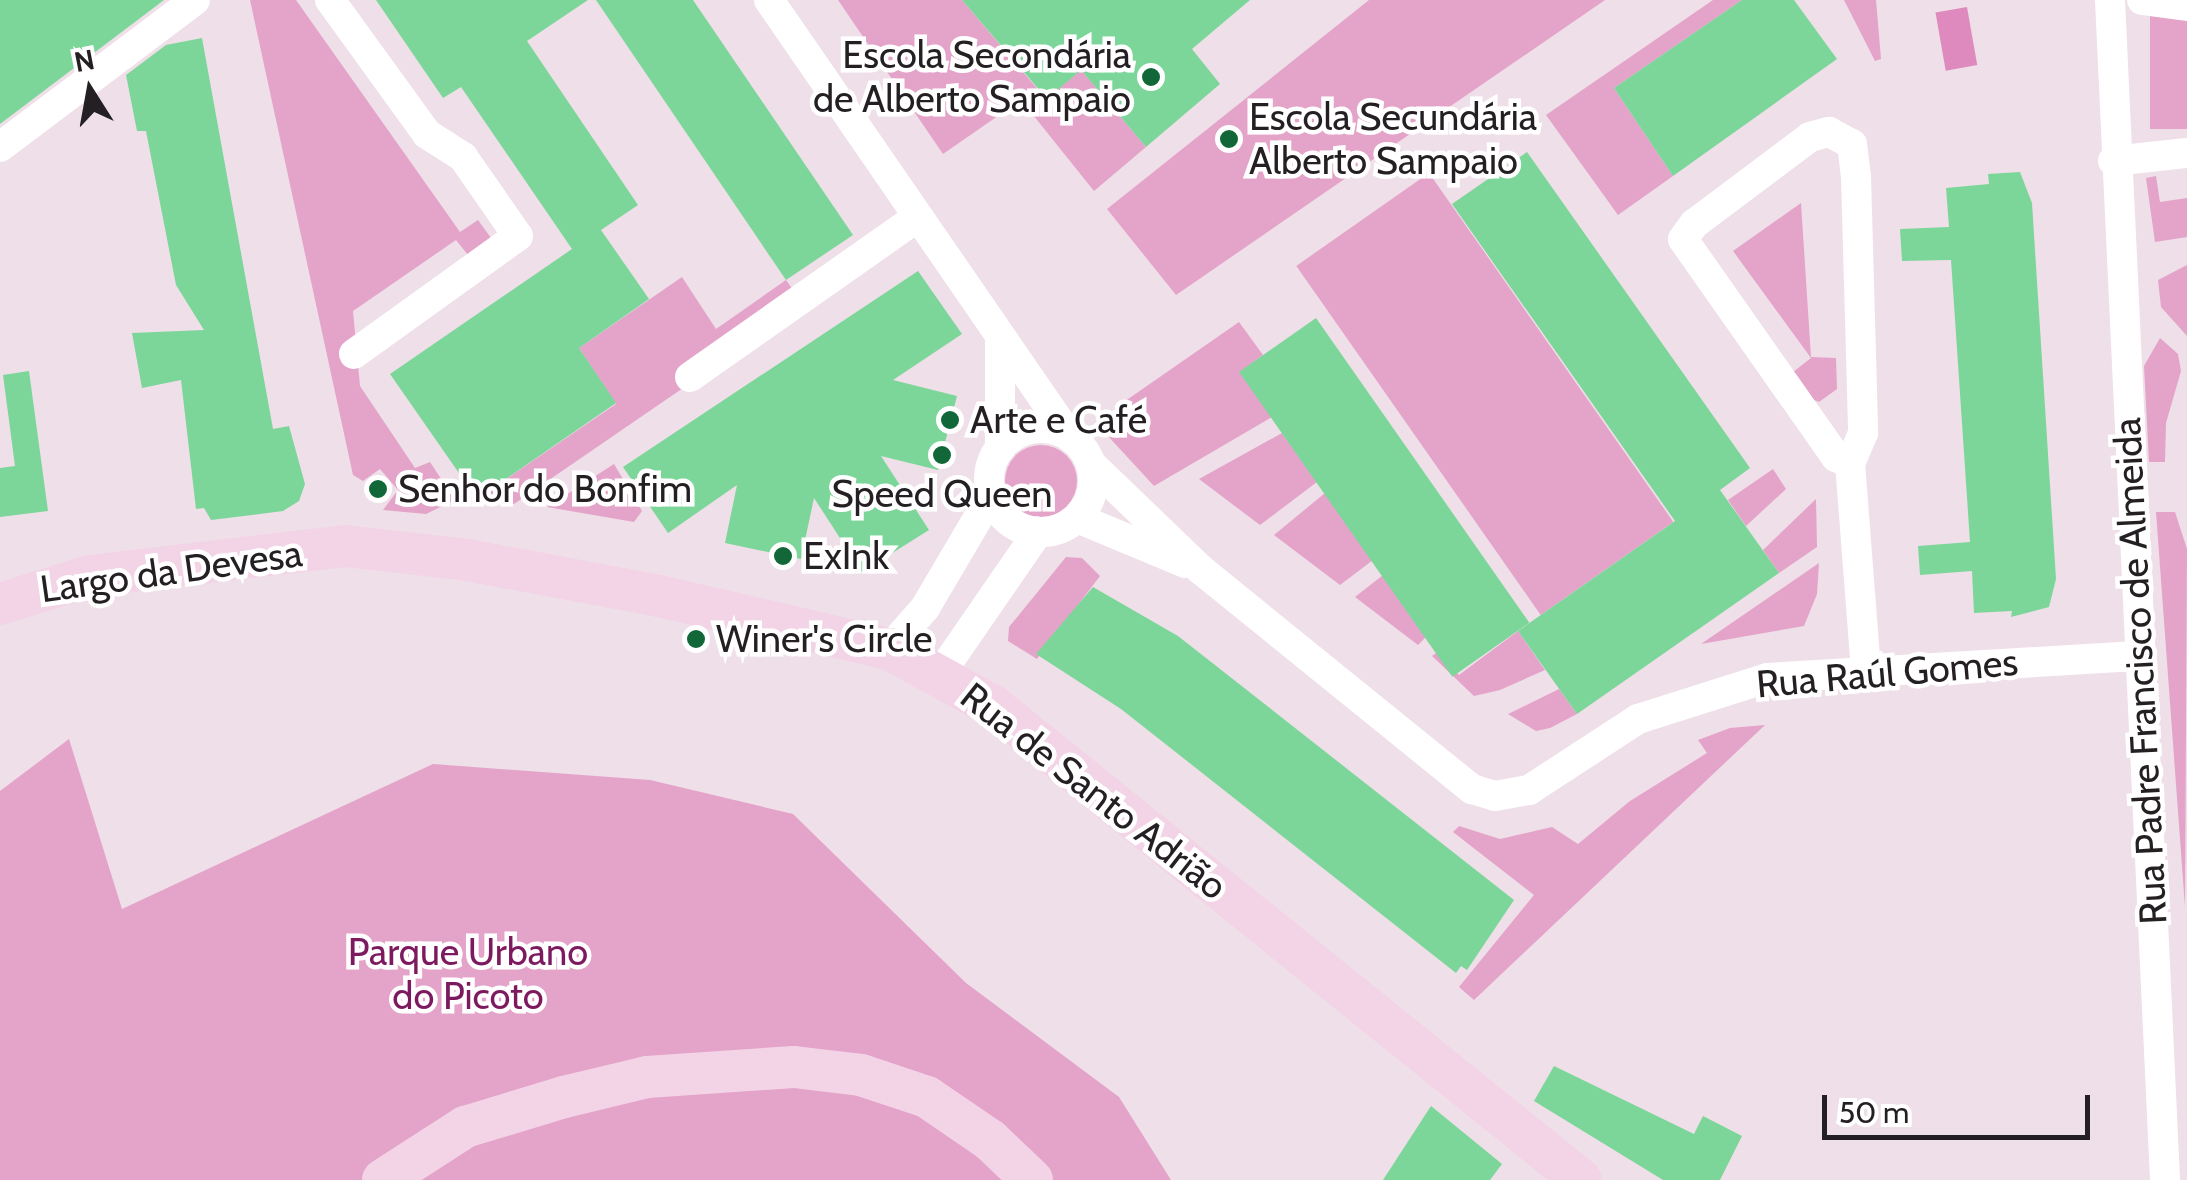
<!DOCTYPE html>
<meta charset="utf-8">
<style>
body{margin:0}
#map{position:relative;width:2187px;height:1180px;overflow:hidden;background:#efdfe8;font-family:Cabin,sans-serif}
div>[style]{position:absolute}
.green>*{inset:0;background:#e4a3c9;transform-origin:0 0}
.round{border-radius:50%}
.water>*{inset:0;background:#df8abe;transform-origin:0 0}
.building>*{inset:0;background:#7cd69a;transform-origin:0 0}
.street>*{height:30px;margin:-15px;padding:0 15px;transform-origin:15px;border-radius:15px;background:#fff}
.street>.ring{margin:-15px;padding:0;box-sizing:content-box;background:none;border:30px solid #fff;border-radius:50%}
.secondary>*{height:42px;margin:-21px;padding:0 21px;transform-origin:21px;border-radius:21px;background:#f3d4e7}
.dots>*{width:28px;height:28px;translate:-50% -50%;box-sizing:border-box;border:5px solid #fff;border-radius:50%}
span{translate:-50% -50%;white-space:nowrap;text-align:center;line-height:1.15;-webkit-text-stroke:9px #fff;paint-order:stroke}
.poi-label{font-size:38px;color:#241f22}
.right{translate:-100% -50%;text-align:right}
.left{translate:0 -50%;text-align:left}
.street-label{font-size:38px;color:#241f22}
.park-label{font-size:38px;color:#7d195f}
.north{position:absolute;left:40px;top:40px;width:100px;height:100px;-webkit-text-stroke:8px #fff;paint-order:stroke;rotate:349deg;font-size:28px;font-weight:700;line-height:40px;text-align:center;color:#241f22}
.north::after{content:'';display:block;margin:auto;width:35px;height:45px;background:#241f22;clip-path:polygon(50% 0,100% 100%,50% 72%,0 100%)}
.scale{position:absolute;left:1822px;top:1095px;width:268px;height:45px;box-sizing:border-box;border:5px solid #241f22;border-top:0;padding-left:12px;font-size:30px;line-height:35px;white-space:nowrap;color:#241f22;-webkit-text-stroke:8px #fff;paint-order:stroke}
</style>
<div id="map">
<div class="green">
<i style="clip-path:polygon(250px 0,296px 0,460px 232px,478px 220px,491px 238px,468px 255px,456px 240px,353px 311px,360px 386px,415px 468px,430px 462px,455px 500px,426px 514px,383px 510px,398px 490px,380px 469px,363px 481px,353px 475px)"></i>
<i style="clip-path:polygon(838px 0,962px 0,1046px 99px,1081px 70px,1146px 147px,1094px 191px,1021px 100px,943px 154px)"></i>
<i style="clip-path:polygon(1369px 0,1605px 0,1176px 295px,1107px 209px)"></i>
<i style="clip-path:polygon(1713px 0,1742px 0,1614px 88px,1673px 176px,1618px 215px,1546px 115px)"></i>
<i style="clip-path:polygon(1844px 0,1876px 0,1881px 59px,1875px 61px)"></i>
<i style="left:2150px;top:0;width:37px;height:129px"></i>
<i style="left:1429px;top:173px;width:426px;height:162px;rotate:55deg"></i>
<i style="clip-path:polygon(2156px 176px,2160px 202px,2187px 198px,2187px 237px,2155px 242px,2146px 178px)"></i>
<i style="clip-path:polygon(1801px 203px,1811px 357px,1836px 358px,1837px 389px,1819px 402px,1807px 397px,1793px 372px,1811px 358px,1733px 251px)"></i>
<i style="clip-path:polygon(2187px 265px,2187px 336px,2161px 307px,2158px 280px)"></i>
<i style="clip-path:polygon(682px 277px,716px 329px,786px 280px,804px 305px,514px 504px,477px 499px,616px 404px,579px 348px)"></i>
<i style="clip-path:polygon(1239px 322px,1263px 355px,1240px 372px,1272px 417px,1154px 486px,1095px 422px)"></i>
<i style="clip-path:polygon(2160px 338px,2178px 354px,2181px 371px,2166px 423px,2165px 462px,2149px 462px,2144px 366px)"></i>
<i style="clip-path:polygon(1282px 433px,1317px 482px,1260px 525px,1199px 479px)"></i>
<i class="round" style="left:1005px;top:445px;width:72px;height:72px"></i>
<i style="clip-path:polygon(614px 464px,642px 511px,634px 522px,547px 507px)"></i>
<i style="clip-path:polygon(1773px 469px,1786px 489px,1746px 526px,1728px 500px)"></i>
<i style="clip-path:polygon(1325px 493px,1373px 560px,1340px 585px,1274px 535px)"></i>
<i style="clip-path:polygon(1816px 499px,1817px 547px,1779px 573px,1763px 550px)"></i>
<i style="clip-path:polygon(2156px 512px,2175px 512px,2187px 549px,2185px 907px)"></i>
<i style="clip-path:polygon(1066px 557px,1082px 558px,1100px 576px,1037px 659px,1008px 641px,1009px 627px)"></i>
<i style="clip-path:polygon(1819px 563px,1817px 594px,1804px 626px,1701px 644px)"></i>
<i style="clip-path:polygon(1383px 575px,1427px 636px,1418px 645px,1355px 597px)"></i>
<i style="clip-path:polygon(1518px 631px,1545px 670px,1500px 690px,1474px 696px,1432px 656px,1440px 650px,1459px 675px)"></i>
<i style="clip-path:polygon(1559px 689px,1577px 714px,1550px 728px,1536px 731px,1508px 714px)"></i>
<i style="clip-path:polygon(1765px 725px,1474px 1000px,1459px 987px,1534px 895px,1453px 832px,1459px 826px,1500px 839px,1552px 827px,1578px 844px,1630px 801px,1707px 753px,1698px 740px,1730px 728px)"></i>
<i style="clip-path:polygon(69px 739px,122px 909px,433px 764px,650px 780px,793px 814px,966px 983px,1119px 1097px,1171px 1180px,0 1180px,0 791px)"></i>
</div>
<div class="water">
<i style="left:1967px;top:7px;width:59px;height:32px;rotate:80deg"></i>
</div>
<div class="building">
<i style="clip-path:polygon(0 0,164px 0,0 124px)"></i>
<i style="clip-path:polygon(376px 0,588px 0,527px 41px,638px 205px,601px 230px,649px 299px,579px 348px,616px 403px,477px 499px,390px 374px,572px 249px,461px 87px,443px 98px)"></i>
<i style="clip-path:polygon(596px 0,693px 0,853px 235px,786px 280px)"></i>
<i style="clip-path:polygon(962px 0,1250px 0,1192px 49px,1220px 84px,1146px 147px,1081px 70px,1047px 99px)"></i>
<i style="clip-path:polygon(1742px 0,1794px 0,1837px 59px,1673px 176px,1614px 88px)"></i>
<i style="clip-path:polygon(202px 38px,273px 429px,289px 426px,305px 484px,299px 501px,283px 511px,211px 520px,204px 508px,196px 509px,181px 380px,142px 388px,132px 333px,204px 330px,176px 285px,146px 131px,137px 131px,126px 75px,166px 45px)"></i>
<i style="clip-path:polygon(1527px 152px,1750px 468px,1720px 490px,1779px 573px,1577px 714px,1518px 631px,1675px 521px,1452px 204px)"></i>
<i style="clip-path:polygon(2020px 172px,2032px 203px,2056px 579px,2049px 607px,2011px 617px,2012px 611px,1974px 613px,1972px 571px,1920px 575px,1918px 546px,1970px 542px,1951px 260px,1902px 261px,1900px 229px,1949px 227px,1946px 188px,1989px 184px,1988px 174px)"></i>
<i style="clip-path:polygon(918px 271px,962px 334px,893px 380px,957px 396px,938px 470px,881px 456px,929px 530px,862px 572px,814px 498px,801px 559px,725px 543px,737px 485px,668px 533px,623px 467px)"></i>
<i style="left:1316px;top:318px;width:372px;height:94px;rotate:55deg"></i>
<i style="clip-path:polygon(29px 371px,48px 511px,0 517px,0 468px,15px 466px,3px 375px)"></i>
<i style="clip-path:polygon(1093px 587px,1178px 636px,1514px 900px,1467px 970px,1461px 966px,1456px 973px,1121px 709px,1036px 654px)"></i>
<i style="clip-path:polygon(1554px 1066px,1694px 1134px,1703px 1116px,1742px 1136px,1720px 1180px,1663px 1180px,1534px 1101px)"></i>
<i style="clip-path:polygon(1431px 1106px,1502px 1164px,1490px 1180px,1383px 1180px)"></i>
</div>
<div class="street">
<i style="left:330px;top:0;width:165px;rotate:54.1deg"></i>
<i style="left:427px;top:134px;width:43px;rotate:32.6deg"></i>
<i style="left:463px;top:157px;width:96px;rotate:55.2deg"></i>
<i style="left:518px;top:236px;width:202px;rotate:144.3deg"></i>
<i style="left:769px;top:0;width:531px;rotate:55.44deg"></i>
<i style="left:2110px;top:0;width:1181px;rotate:87.33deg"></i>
<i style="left:2142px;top:0;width:45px;rotate:7.6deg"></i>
<i style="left:0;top:147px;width:244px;rotate:-37deg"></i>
<i style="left:2113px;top:161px;width:74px;rotate:-6.2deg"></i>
<i style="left:690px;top:377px;width:276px;rotate:-35.1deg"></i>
<i class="ring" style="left:989px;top:428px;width:74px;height:74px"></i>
<i style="left:1000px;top:449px;width:106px;rotate:-90deg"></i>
<i style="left:1090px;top:463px;width:153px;rotate:43.9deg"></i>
<i style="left:1200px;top:569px;width:350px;rotate:39deg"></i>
<i style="left:1472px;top:789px;width:24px;rotate:17deg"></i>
<i style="left:1495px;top:796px;width:35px;rotate:-10deg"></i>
<i style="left:1529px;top:790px;width:130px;rotate:-33.1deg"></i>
<i style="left:1638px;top:719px;width:135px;rotate:-17.6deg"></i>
<i style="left:1767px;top:678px;width:374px;rotate:-3.4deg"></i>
<i style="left:1850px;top:463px;width:15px;rotate:-157deg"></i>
<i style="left:1836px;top:457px;width:266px;rotate:-125.1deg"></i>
<i style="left:1683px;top:239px;width:19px;rotate:-54deg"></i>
<i style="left:1694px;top:224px;width:145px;rotate:-36.9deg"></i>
<i style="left:1810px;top:137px;width:20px;rotate:-15deg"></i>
<i style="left:1829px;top:132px;width:26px;rotate:28deg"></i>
<i style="left:1852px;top:144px;width:32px;rotate:83deg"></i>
<i style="left:1856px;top:176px;width:257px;rotate:88.4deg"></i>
<i style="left:1863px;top:433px;width:33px;rotate:113deg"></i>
<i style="left:1850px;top:463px;width:209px;rotate:85.6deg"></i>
<i style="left:1077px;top:518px;width:117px;rotate:22.6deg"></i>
<i style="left:889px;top:649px;width:55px;rotate:-48.7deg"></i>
<i style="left:925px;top:608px;width:130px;rotate:-59.5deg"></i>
<i style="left:940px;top:674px;width:173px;rotate:-55.4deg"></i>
</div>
<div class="secondary">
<i style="left:0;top:604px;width:94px;rotate:-17.3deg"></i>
<i style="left:90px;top:576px;width:257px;rotate:-6.7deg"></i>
<i style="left:345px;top:546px;width:123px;rotate:6.5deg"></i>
<i style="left:467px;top:560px;width:195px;rotate:10.6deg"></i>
<i style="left:659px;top:596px;width:236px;rotate:13deg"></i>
<i style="left:889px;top:649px;width:119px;rotate:28.7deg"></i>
<i style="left:993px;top:706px;width:755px;rotate:38.87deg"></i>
<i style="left:383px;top:1180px;width:98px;rotate:-32.9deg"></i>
<i style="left:465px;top:1127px;width:103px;rotate:-16.9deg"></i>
<i style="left:564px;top:1097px;width:85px;rotate:-13.5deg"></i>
<i style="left:647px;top:1077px;width:147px;rotate:-3.9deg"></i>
<i style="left:794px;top:1067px;width:67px;rotate:6.8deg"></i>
<i style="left:861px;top:1075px;width:70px;rotate:18.4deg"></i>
<i style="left:927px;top:1097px;width:76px;rotate:34.3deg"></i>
<i style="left:990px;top:1140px;width:58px;rotate:43.6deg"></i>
</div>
<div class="dots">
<i style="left:1151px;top:77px;background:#116738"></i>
<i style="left:1229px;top:139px;background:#116738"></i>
<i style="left:950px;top:420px;background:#116738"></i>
<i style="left:942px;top:455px;background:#116738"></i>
<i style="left:378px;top:489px;background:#116738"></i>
<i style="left:783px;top:556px;background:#116738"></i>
<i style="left:696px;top:639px;background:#116738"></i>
</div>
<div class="poi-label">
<span class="right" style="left:1131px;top:77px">Escola Secondária<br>de Alberto Sampaio</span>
<span class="left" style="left:1249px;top:139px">Escola Secundária<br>Alberto Sampaio</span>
<span class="left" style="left:970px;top:420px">Arte e Café</span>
<span class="left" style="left:398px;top:489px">Senhor do Bonfim</span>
<span style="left:942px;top:494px">Speed Queen</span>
<span class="left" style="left:803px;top:556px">ExInk</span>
<span class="left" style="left:716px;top:639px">Winer's Circle</span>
</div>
<div class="street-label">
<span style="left:171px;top:571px;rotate:-8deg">Largo da Devesa</span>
<span style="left:2140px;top:671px;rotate:-93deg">Rua Padre Francisco de Almeida</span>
<span style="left:1887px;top:673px;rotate:-5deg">Rua Raúl Gomes</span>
<span style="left:1094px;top:791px;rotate:38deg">Rua de Santo Adrião</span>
</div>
<div class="park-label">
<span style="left:468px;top:974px">Parque Urbano<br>do Picoto</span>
</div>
<div class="north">N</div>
<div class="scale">50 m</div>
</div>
